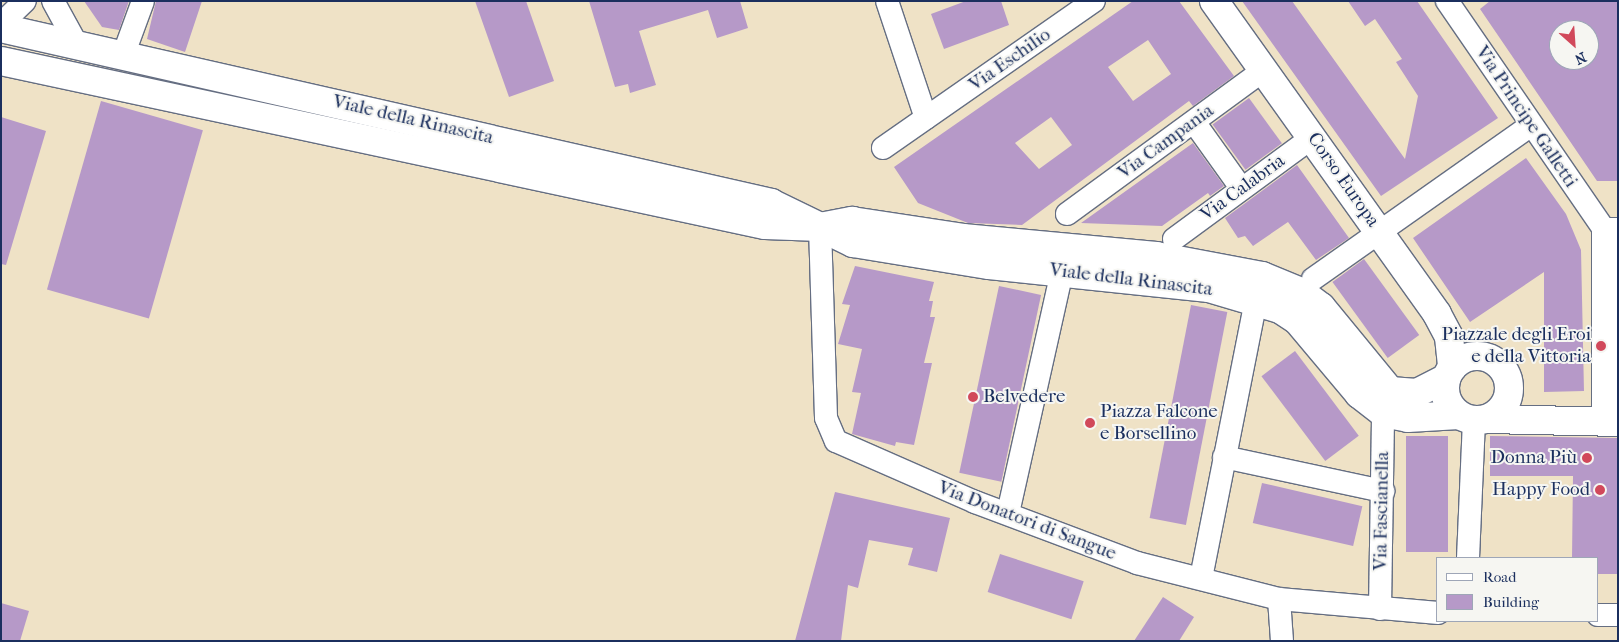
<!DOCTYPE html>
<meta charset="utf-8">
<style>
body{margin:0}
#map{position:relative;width:1619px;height:642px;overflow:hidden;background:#efe2c6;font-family:"IM FELL French Canon",serif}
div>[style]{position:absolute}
.building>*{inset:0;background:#b699c8;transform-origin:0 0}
.roads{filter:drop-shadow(1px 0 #656e82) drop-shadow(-1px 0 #656e82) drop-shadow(0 1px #656e82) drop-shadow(0 -1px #656e82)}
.minor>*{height:22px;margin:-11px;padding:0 11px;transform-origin:11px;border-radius:11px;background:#fff}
.tertiary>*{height:28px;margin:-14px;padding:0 14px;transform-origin:14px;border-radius:14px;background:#fff}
.tertiary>.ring{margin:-14px;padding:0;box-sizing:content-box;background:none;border:28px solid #fff;border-radius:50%}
.dots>*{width:14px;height:14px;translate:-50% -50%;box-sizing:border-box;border:2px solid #f6f6f2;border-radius:50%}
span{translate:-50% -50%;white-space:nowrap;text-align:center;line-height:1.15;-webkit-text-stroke:4px #f6f6f2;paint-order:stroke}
.street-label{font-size:19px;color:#1b2f5e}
.poi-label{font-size:19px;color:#1b2f5e}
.right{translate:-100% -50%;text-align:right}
.left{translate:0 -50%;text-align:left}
.frame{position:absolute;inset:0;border:2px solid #1b2f5e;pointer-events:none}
.legend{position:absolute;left:1436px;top:557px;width:162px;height:65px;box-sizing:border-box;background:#f6f6f2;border:1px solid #9ea6b7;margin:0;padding:6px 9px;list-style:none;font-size:15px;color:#1b2f5e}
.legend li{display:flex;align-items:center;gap:10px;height:25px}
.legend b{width:25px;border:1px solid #9ea6b7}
.north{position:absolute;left:1549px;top:20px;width:50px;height:50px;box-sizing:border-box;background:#f6f6f2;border:1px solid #9ea6b7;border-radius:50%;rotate:154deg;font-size:14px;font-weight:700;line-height:20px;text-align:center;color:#1b2f5e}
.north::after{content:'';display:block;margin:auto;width:18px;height:22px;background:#d1495b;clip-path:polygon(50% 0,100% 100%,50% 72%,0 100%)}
</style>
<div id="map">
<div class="building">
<i style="clip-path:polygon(84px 1px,129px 1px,119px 30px,102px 27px)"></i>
<i style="clip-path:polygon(156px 1px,202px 1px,185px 52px,147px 39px)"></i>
<i style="clip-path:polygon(475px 1px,526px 1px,554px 81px,509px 97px)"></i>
<i style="clip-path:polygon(589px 1px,740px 1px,748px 28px,717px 38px,708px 10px,639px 31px,656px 85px,630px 93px,628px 84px,615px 87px)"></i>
<i style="clip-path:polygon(966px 1px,1001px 1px,1009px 25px,944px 49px,931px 14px)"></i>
<i style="clip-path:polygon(evenodd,1133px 1px,1179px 1px,1234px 76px,1193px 106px,1189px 101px,1022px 225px,968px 223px,918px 203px,894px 167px,1133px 1px,1148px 40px,1171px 74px,1133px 101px,1108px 67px,1148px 40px,1133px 1px,1051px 117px,1072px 145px,1039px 169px,1015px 143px,1051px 117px)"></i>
<i style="clip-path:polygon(1242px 1px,1292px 1px,1405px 159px,1418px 96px,1396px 62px,1402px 59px,1375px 19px,1365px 26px,1348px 1px,1417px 1px,1498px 118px,1381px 196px)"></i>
<i style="clip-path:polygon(evenodd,1490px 1px,1618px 1px,1618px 181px,1597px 181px,1480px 9px,1490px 1px,1559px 30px,1589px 30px,1589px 60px,1559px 60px,1559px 30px)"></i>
<i style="left:1249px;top:98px;width:56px;height:45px;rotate:54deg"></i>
<i style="left:101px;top:101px;width:106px;height:196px;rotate:16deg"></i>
<i style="clip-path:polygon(1px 117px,46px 131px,6px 265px,1px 264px)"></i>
<i style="clip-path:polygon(1193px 143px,1224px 186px,1210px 196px,1208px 193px,1162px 226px,1081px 223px)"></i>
<i style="clip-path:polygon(1526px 158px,1566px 214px,1581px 250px,1584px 391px,1544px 392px,1544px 272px,1470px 322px,1413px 238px)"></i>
<i style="clip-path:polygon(1297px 165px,1349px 238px,1316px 260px,1288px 222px,1253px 246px,1245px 236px,1238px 238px,1225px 218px)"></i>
<i style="left:1364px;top:259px;width:94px;height:39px;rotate:54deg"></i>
<i style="clip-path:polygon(855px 266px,934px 282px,929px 301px,933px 301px,930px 317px,935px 317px,924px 363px,932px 363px,914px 445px,896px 442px,895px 446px,852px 434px,861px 393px,852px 392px,862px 349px,838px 344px,850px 305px,842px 304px)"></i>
<i style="left:999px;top:286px;width:43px;height:191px;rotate:12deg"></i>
<i style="left:1191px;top:305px;width:37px;height:217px;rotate:11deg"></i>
<i style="left:1295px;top:351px;width:106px;height:42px;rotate:53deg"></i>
<i style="left:1406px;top:436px;width:42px;height:116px"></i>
<i style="clip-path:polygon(1490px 436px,1618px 438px,1618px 574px,1598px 574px,1598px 558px,1572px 558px,1573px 476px,1490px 476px)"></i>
<i style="left:1262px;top:483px;width:103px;height:41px;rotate:13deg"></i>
<i style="clip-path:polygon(835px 492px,950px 518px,937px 572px,908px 565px,913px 548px,869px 540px,858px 588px,848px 585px,841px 641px,795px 641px)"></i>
<i style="left:1000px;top:554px;width:88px;height:40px;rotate:18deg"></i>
<i style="clip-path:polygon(1163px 597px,1194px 617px,1179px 641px,1134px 641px)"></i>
<i style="clip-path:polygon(1px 603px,29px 611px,20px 641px,1px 641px)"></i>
</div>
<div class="roads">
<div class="minor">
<i style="left:53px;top:1px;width:48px;rotate:61.3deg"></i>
<i style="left:887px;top:1px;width:123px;rotate:71.6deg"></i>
<i style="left:1447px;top:1px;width:280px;rotate:55.5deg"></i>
<i style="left:1px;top:24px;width:33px;rotate:-44deg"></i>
<i style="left:124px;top:53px;width:55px;rotate:-69.9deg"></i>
<i style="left:1194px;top:122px;width:81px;rotate:54.5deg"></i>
<i style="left:883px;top:148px;width:257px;rotate:-34.9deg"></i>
<i style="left:1067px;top:214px;width:244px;rotate:-36.2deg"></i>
<i style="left:820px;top:227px;width:191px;rotate:88.2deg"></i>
<i style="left:826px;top:418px;width:25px;rotate:67deg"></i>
<i style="left:836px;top:441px;width:152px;rotate:23.7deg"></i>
<i style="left:975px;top:502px;width:173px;rotate:20.6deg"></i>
<i style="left:1137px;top:563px;width:146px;rotate:14.2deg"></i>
<i style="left:1279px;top:599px;width:160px;rotate:5deg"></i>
<i style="left:1174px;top:239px;width:172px;rotate:-36.3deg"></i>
<i style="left:1313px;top:279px;width:267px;rotate:-35.2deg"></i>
<i style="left:1224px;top:457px;width:163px;rotate:12.1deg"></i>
<i style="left:1008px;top:513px;width:248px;rotate:-77.4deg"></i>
<i style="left:1468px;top:558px;width:138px;rotate:-87.5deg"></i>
<i style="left:1201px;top:578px;width:283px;rotate:-78.8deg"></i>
<i style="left:1279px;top:599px;width:42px;rotate:85.9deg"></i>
<i style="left:1380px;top:609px;width:196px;rotate:-89.1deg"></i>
<i style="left:1598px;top:615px;width:20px"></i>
</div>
<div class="tertiary">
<i style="left:1214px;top:1px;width:384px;rotate:54.5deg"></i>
<i style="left:1437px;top:314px;width:26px;rotate:62deg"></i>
<i style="left:1449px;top:337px;width:31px;rotate:84deg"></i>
<i style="left:1px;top:28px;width:790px;rotate:12.8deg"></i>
<i style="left:771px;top:203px;width:55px;rotate:26.1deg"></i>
<i style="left:820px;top:227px;width:33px;rotate:-11deg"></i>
<i style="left:852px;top:221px;width:112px;rotate:8.7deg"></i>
<i style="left:963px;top:238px;width:194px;rotate:5.3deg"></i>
<i style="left:1156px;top:256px;width:108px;rotate:10.7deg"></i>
<i style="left:1262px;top:276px;width:42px;rotate:22.3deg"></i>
<i style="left:1301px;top:292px;width:25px;rotate:37deg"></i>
<i style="left:1321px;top:307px;width:109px;rotate:50.6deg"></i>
<i style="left:1390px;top:391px;width:27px;rotate:4deg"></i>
<i style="left:1417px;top:393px;width:33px;rotate:-27deg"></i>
<i style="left:1px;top:61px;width:781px;rotate:12.12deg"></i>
<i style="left:765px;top:225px;width:55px;rotate:2.1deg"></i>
<i style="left:820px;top:227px;width:37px;rotate:26deg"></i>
<i style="left:853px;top:243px;width:138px;rotate:9.2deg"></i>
<i style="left:989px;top:265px;width:221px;rotate:6deg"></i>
<i style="left:1209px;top:288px;width:74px;rotate:16.5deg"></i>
<i style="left:1280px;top:309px;width:20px;rotate:33deg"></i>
<i style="left:1297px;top:320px;width:97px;rotate:50deg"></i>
<i style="left:1359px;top:394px;width:31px;rotate:38deg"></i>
<i style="left:1383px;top:413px;width:25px;rotate:11deg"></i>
<i style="left:1408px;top:418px;width:51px;rotate:-3.4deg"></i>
<i class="ring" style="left:1445px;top:356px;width:36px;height:36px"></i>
<i style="left:1488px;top:419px;width:130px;rotate:1.3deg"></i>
<i style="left:1606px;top:422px;width:190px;rotate:-90deg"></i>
<i style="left:1606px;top:232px;width:12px"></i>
</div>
</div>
<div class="dots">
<i style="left:1601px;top:346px;background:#d1495b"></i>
<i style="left:973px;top:397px;background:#d1495b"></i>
<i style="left:1090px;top:423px;background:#d1495b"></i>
<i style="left:1587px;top:458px;background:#d1495b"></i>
<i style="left:1600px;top:490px;background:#d1495b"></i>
</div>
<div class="street-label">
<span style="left:1010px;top:60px;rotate:-35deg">Via Eschilio</span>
<span style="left:1526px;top:117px;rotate:56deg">Via Principe Galletti</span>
<span style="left:413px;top:120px;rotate:13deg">Viale della Rinascita</span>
<span style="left:1166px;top:142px;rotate:-36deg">Via Campania</span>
<span style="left:1343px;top:180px;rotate:55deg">Corso Europa</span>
<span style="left:1243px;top:188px;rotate:-36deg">Via Calabria</span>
<span style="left:1131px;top:280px;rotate:7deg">Viale della Rinascita</span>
<span style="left:1382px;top:511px;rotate:-89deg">Via Fascianella</span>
<span style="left:1027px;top:521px;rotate:21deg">Via Donatori di Sangue</span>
</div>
<div class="poi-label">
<span class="right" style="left:1591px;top:346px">Piazzale degli Eroi<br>e della Vittoria</span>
<span class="left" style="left:983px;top:397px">Belvedere</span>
<span class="left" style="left:1100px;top:423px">Piazza Falcone<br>e Borsellino</span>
<span class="right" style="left:1577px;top:458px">Donna Più</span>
<span class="right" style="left:1590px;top:490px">Happy Food</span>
</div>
<div class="frame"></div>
<ul class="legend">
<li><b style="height:6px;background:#fff"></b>Road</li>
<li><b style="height:14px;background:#b699c8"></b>Building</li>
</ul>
<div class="north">N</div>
</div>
